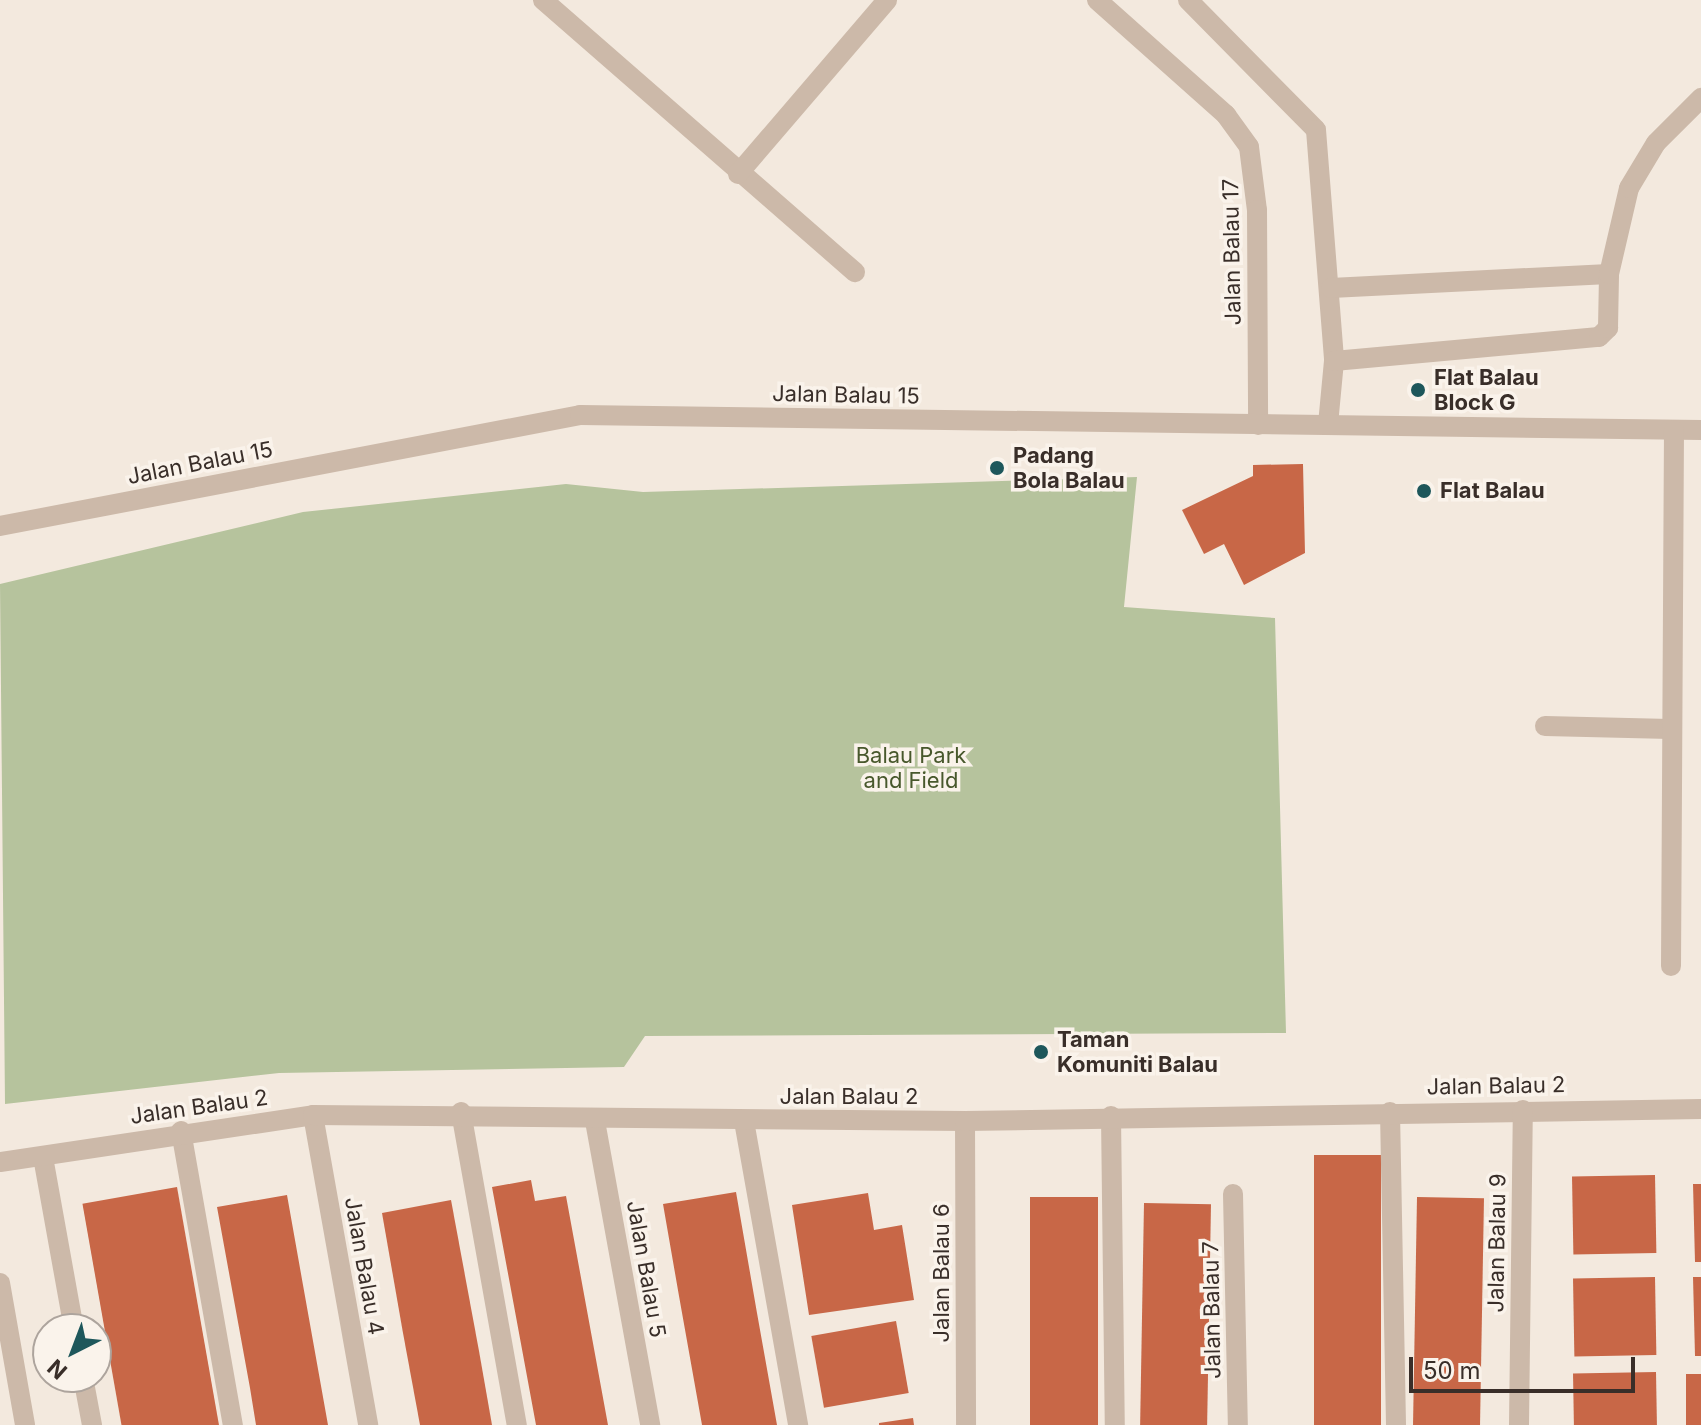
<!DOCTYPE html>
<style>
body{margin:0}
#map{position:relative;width:1701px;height:1425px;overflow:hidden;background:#f3e9de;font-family:Inter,sans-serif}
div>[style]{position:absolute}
.green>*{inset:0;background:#b6c39d}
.building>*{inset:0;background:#c86747;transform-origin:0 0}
.minor>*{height:20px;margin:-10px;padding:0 10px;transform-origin:10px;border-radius:10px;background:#ccb9a9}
.dots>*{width:22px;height:22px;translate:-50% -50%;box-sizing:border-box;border:4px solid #faf3eb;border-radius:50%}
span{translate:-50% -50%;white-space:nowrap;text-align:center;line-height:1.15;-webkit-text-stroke:7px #faf3eb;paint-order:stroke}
.street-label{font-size:22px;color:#392e29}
.poi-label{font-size:22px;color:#392e29;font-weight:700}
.left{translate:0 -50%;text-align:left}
.park-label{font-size:22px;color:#48582c}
.north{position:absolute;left:32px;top:1313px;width:80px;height:80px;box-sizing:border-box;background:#faf3eb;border:2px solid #ada49d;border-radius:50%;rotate:222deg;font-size:22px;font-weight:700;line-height:32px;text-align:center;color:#392e29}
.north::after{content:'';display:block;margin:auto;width:28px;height:36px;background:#1e575b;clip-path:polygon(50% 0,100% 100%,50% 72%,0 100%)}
.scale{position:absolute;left:1409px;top:1357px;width:226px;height:36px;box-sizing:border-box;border:4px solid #392e29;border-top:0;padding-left:10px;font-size:24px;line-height:28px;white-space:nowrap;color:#392e29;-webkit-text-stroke:6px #faf3eb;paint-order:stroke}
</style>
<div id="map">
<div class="green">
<i style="clip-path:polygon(1137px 477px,1124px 607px,1275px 618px,1286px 1033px,645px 1036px,624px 1067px,279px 1073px,5px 1104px,0 584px,303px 512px,566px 484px,643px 492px)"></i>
</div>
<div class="building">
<i style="clip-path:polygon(1303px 464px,1305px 553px,1244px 585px,1224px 544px,1204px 554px,1182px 510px,1253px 476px,1253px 465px)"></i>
<i style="left:1314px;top:1155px;width:67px;height:270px"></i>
<i style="left:1655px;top:1175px;width:78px;height:83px;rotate:89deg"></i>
<i style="clip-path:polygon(531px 1180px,535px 1201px,566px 1196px,608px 1425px,536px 1425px,492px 1187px)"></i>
<i style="clip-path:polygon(1693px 1184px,1701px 1184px,1701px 1262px,1695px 1262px)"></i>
<i style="left:177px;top:1187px;width:242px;height:96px;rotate:80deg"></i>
<i style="clip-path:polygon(736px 1192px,757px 1313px,777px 1425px,702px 1425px,679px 1296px,663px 1204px)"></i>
<i style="clip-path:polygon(868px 1193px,874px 1230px,902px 1225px,914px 1300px,809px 1315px,792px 1205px)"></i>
<i style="clip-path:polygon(287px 1195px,303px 1285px,328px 1425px,256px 1425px,250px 1388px,217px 1207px)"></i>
<i style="left:1030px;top:1197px;width:68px;height:228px"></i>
<i style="left:1417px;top:1197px;width:67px;height:228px;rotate:1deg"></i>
<i style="clip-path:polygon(451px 1200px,479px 1351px,492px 1425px,420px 1425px,403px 1333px,382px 1213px)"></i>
<i style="left:1144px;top:1203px;width:67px;height:222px;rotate:1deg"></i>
<i style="left:1655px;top:1277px;width:78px;height:82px;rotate:89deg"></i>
<i style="clip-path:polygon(1693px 1277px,1701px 1277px,1701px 1356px,1695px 1356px)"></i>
<i style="left:896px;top:1321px;width:73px;height:86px;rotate:80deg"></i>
<i style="left:1656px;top:1372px;width:53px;height:83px;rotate:89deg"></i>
<i style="left:1686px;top:1374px;width:15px;height:51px"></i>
<i style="clip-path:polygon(913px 1418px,914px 1425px,879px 1425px,879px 1423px)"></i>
</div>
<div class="minor">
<i style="left:543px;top:0;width:414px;rotate:41.1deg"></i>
<i style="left:1097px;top:0;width:173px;rotate:41.7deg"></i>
<i style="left:1226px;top:115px;width:39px;rotate:54deg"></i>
<i style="left:1249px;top:147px;width:64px;rotate:82.8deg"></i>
<i style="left:1257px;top:210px;width:215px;rotate:89.7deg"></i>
<i style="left:1188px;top:0;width:182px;rotate:45.4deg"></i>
<i style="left:1316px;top:130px;width:232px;rotate:85.5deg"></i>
<i style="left:1334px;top:361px;width:64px;rotate:95.4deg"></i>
<i style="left:738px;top:174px;width:229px;rotate:-49.4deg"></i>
<i style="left:1331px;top:288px;width:278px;rotate:-2.9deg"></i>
<i style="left:1334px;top:361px;width:266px;rotate:-5.2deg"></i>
<i style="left:1599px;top:337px;width:13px;rotate:-45deg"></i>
<i style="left:1608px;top:328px;width:54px;rotate:-88.9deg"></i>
<i style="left:1609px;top:274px;width:88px;rotate:-76.9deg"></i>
<i style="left:1629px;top:188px;width:52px;rotate:-59deg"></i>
<i style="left:1656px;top:143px;width:64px;rotate:-45deg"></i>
<i style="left:0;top:526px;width:591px;rotate:-10.83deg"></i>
<i style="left:580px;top:415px;width:1121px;rotate:0.77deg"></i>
<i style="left:1545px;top:726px;width:125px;rotate:1.4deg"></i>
<i style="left:1671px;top:966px;width:536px;rotate:-89.68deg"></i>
<i style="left:461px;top:1112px;width:318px;rotate:79.9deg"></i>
<i style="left:1390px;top:1112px;width:313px;rotate:88.9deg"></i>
<i style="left:313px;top:1115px;width:315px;rotate:79.9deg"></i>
<i style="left:1111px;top:1116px;width:309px;rotate:89.3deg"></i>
<i style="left:595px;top:1121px;width:309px;rotate:79.7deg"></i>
<i style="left:744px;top:1121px;width:309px;rotate:79.9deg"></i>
<i style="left:965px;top:1121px;width:304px;rotate:89.8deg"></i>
<i style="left:181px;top:1131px;width:299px;rotate:80deg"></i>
<i style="left:43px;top:1157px;width:175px;rotate:79.8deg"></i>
<i style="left:0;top:1162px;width:317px;rotate:-8.5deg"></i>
<i style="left:313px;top:1115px;width:652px;rotate:0.53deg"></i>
<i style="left:965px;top:1121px;width:736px;rotate:-0.93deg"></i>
<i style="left:1233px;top:1194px;width:231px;rotate:88.8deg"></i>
<i style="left:0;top:1283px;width:144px;rotate:80deg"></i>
<i style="left:83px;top:1377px;width:49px;rotate:79.4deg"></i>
<i style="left:1519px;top:1425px;width:315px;rotate:-89.3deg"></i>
</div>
<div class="dots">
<i style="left:1418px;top:390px;background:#1e575b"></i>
<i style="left:997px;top:468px;background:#1e575b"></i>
<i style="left:1424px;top:491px;background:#1e575b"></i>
<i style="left:1041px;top:1052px;background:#1e575b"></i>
</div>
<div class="street-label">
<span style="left:1232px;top:252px;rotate:-91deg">Jalan Balau 17</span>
<span style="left:846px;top:395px;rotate:1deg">Jalan Balau 15</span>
<span style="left:200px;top:463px;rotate:-11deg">Jalan Balau 15</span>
<span style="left:1496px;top:1086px;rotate:-1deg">Jalan Balau 2</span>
<span style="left:849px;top:1097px">Jalan Balau 2</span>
<span style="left:199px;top:1107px;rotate:-8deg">Jalan Balau 2</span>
<span style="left:1497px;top:1243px;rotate:-89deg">Jalan Balau 9</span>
<span style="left:364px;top:1266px;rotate:80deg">Jalan Balau 4</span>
<span style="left:646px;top:1269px;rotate:80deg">Jalan Balau 5</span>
<span style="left:942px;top:1273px;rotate:-90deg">Jalan Balau 6</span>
<span style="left:1212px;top:1310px;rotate:-91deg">Jalan Balau 7</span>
</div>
<div class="poi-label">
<span class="left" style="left:1434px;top:390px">Flat Balau<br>Block G</span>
<span class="left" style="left:1013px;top:468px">Padang<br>Bola Balau</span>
<span class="left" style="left:1440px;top:491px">Flat Balau</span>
<span class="left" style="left:1057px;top:1052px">Taman<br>Komuniti Balau</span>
</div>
<div class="park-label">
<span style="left:911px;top:768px">Balau Park<br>and Field</span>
</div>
<div class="north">N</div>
<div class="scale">50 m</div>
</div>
